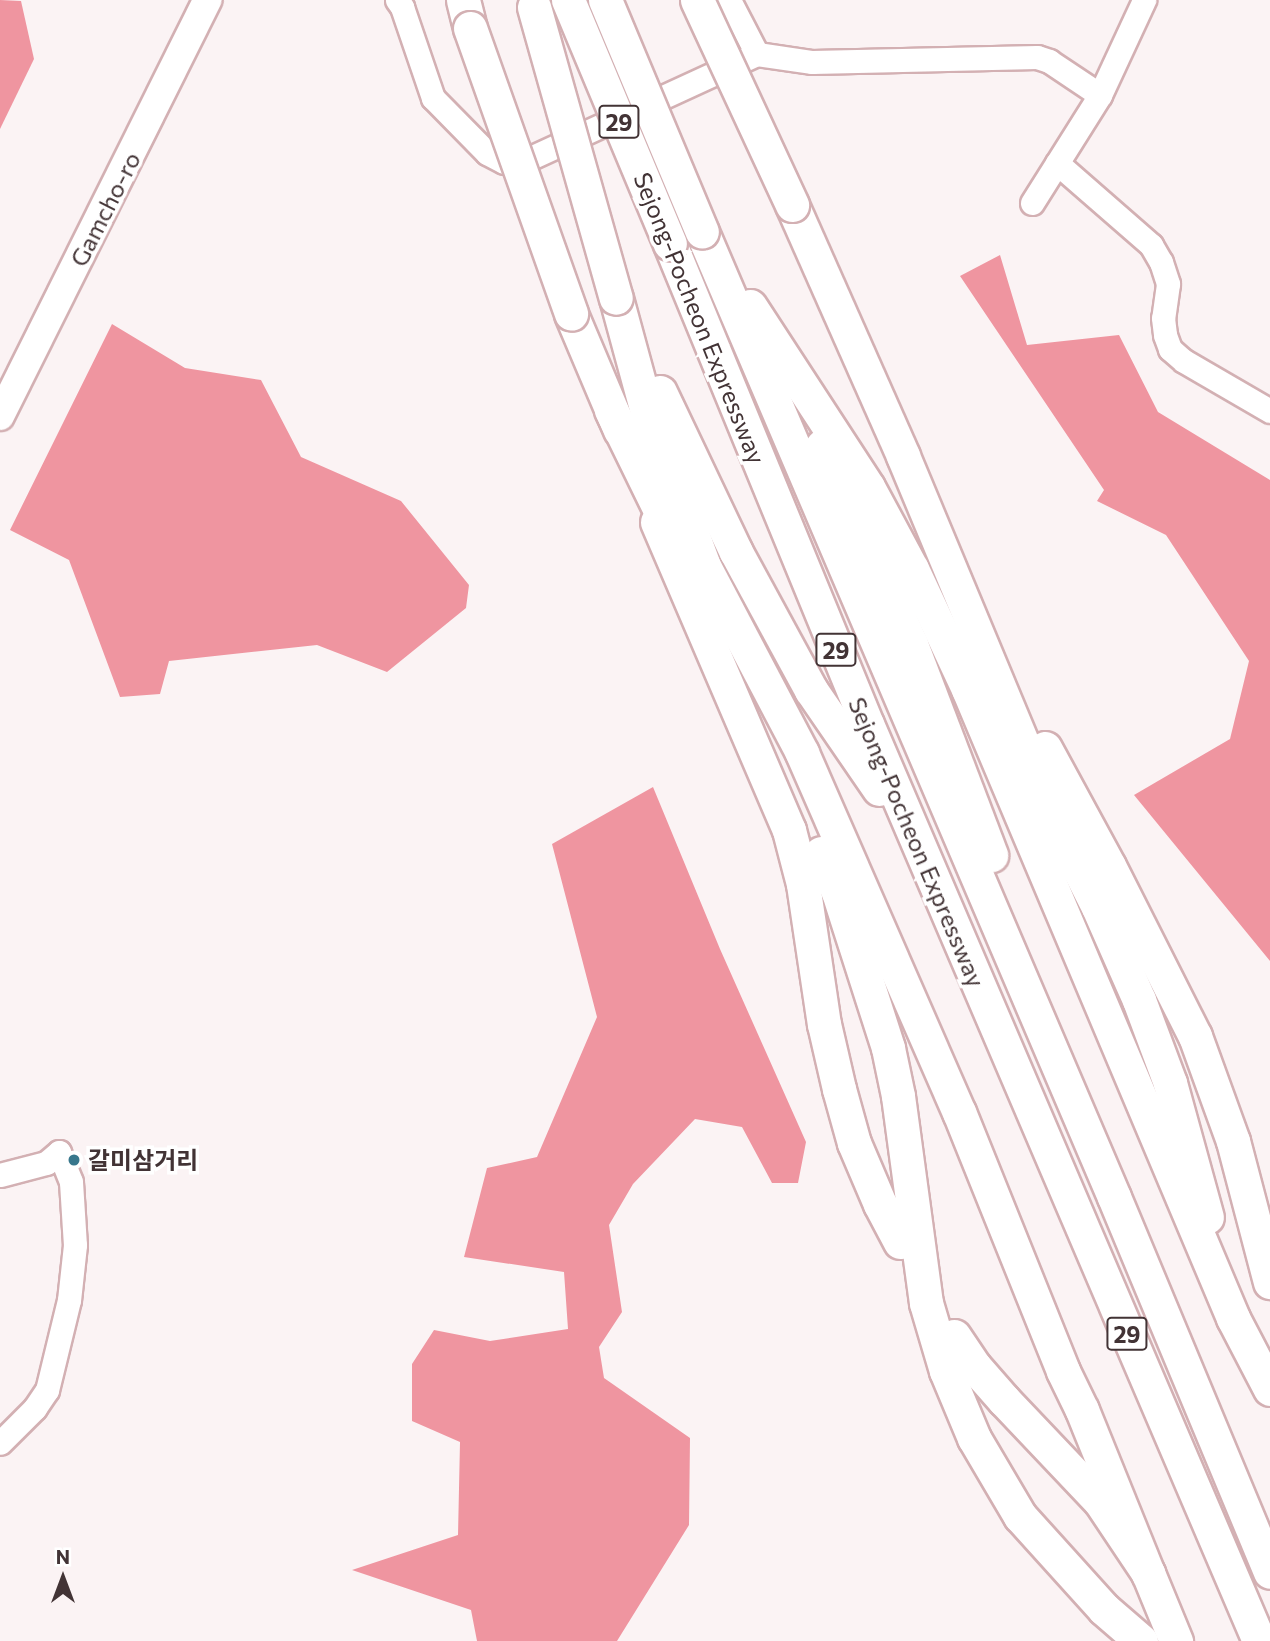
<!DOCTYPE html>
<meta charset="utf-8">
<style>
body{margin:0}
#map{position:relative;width:1270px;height:1641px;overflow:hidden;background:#fbf3f4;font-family:Commissioner,"Noto Sans KR",sans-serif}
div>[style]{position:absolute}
.forest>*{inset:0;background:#ef95a0}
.roads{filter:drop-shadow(2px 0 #d3b0b3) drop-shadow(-2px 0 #d3b0b3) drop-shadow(0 2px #d3b0b3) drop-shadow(0 -2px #d3b0b3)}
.minor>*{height:23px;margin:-11.5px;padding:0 11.5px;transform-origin:11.5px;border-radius:11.5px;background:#fff}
.major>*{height:28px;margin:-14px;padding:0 14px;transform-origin:14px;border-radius:14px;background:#fff}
.highway>*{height:33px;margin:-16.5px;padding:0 16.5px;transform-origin:16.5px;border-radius:16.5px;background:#fff}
.bridges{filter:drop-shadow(2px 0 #d3b0b3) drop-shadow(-2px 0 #d3b0b3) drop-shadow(0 2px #d3b0b3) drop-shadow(0 -2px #d3b0b3)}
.highway-bridge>*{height:33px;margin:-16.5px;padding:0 16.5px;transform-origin:16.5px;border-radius:16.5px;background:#fff}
.dots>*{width:19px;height:19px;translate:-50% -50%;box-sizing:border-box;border:4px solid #fff;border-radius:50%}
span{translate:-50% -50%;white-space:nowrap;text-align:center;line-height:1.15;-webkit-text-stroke:7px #fff;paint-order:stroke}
.shield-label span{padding:2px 5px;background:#fff;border:2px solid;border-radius:5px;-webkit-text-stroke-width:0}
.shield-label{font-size:23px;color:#423335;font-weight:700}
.street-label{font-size:24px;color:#423335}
.poi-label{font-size:24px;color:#423335;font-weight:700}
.left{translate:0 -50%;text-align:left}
.north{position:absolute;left:28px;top:1543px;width:70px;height:70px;-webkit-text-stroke:5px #fff;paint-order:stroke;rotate:0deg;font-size:19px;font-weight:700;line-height:28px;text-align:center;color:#423335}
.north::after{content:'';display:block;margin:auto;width:24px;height:32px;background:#423335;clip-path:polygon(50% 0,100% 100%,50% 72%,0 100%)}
</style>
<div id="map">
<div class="forest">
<i style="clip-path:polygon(0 0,21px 1px,34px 59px,0 129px)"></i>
<i style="clip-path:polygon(1000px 255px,1027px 345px,1119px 335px,1158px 412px,1270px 480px,1270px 961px,1134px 795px,1230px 739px,1249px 661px,1166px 535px,1097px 501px,1104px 490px,960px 276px)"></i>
<i style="clip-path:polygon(112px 324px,185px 368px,261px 380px,301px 457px,401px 501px,469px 585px,466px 608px,387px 672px,317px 645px,169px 661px,160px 694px,120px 697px,69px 560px,10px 530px)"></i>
<i style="clip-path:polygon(653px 787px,720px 949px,806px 1142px,798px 1183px,772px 1183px,742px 1127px,695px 1119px,633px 1184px,609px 1225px,622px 1312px,599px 1347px,604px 1378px,690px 1438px,689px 1525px,617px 1641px,477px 1641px,471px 1610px,352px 1570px,458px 1535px,460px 1442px,412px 1421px,412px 1364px,434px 1330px,490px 1341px,568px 1329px,564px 1272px,464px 1257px,487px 1168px,537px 1157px,597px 1017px,552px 844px)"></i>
</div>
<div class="roads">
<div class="minor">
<i style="left:397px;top:0;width:9px;rotate:54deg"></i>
<i style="left:402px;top:7px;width:96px;rotate:71.2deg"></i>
<i style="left:433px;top:98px;width:77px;rotate:45.5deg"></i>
<i style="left:487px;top:153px;width:19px;rotate:28deg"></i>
<i style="left:504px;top:162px;width:20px;rotate:-3deg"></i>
<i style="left:524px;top:161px;width:256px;rotate:-24.7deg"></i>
<i style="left:757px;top:54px;width:61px;rotate:-117.4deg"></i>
<i style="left:757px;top:54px;width:56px;rotate:8.3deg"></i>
<i style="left:812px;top:62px;width:225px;rotate:-1.3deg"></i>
<i style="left:1037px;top:57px;width:13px;rotate:18deg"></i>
<i style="left:1049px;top:61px;width:61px;rotate:33.7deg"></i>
<i style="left:1100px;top:95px;width:105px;rotate:-65.1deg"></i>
<i style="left:1057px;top:163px;width:125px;rotate:41.1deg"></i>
<i style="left:1151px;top:245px;width:20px;rotate:60deg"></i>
<i style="left:1161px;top:262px;width:23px;rotate:72deg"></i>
<i style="left:1168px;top:284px;width:34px;rotate:98deg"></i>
<i style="left:1163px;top:318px;width:17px;rotate:83deg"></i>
<i style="left:1165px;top:335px;width:15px;rotate:70deg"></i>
<i style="left:1170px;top:349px;width:18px;rotate:41deg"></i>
<i style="left:1184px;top:361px;width:99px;rotate:30.2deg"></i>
<i style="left:1032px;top:203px;width:128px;rotate:-57.8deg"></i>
<i style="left:0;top:1175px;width:48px;rotate:-14.6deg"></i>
<i style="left:46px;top:1163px;width:17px;rotate:-40deg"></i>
<i style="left:59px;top:1152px;width:32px;rotate:68deg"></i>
<i style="left:71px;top:1182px;width:63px;rotate:86.4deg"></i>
<i style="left:75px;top:1245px;width:55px;rotate:96.2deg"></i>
<i style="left:69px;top:1300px;width:93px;rotate:103.7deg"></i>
<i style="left:47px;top:1390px;width:22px;rotate:124deg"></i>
<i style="left:35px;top:1408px;width:49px;rotate:135deg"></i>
</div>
<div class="major">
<i style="left:0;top:416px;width:465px;rotate:-63.5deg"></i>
</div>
<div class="highway">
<i style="left:463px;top:0;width:29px;rotate:76deg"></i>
<i style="left:792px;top:205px;width:274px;rotate:66.1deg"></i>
<i style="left:903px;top:456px;width:396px;rotate:67.4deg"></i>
<i style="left:1055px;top:822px;width:95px;rotate:63.2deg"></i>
<i style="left:1098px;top:907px;width:102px;rotate:66.2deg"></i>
<i style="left:1139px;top:1000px;width:89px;rotate:69.5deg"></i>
<i style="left:1170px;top:1083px;width:139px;rotate:74.6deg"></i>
<i style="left:702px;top:232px;width:1049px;rotate:66.88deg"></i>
<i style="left:1114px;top:1197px;width:406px;rotate:67.4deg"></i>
<i style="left:670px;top:244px;width:519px;rotate:67.69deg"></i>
<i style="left:867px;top:724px;width:997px;rotate:66.85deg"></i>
<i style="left:616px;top:298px;width:118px;rotate:74.8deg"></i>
<i style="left:647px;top:412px;width:164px;rotate:69.7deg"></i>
<i style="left:704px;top:566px;width:211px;rotate:62.3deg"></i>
<i style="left:802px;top:753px;width:392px;rotate:66.4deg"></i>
<i style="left:959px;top:1112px;width:279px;rotate:68.1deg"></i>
<i style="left:1063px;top:1371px;width:43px;rotate:64deg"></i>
<i style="left:1082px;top:1410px;width:176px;rotate:68deg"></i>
<i style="left:750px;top:306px;width:216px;rotate:56.9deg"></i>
<i style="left:868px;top:487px;width:93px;rotate:61.8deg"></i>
<i style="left:912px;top:569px;width:132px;rotate:65deg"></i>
<i style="left:968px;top:689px;width:683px;rotate:67.15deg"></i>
<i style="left:1233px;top:1318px;width:80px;rotate:62.5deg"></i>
<i style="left:571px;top:314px;width:126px;rotate:67.1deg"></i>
<i style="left:660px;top:392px;width:177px;rotate:64.6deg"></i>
<i style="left:736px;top:552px;width:157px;rotate:61.5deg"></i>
<i style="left:811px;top:690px;width:120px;rotate:55.5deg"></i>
<i style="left:611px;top:410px;width:146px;rotate:64deg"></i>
<i style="left:822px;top:446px;width:217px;rotate:65.8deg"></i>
<i style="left:911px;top:644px;width:226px;rotate:69.2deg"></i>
<i style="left:657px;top:522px;width:335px;rotate:66.8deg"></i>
<i style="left:789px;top:830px;width:56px;rotate:75.5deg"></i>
<i style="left:803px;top:884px;width:142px;rotate:81.5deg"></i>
<i style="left:824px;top:1024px;width:67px;rotate:77deg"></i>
<i style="left:839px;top:1089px;width:56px;rotate:74.5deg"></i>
<i style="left:854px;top:1143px;width:66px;rotate:66.9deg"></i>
<i style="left:880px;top:1204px;width:43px;rotate:62.2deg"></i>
<i style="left:1045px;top:748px;width:134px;rotate:61.5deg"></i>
<i style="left:1109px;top:866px;width:191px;rotate:63.2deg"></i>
<i style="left:1195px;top:1036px;width:112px;rotate:70.1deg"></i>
<i style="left:1233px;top:1141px;width:146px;rotate:75.3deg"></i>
<i style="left:821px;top:853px;width:43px;rotate:66.4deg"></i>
<i style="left:838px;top:892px;width:164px;rotate:72.2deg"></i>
<i style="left:888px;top:1048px;width:49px;rotate:78.2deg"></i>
<i style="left:898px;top:1096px;width:209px;rotate:82.3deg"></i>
<i style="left:926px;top:1303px;width:71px;rotate:73.6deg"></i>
<i style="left:946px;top:1371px;width:73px;rotate:67.3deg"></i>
<i style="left:974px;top:1438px;width:91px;rotate:59.5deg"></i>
<i style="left:1020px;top:1516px;width:125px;rotate:47.9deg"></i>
<i style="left:1104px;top:1609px;width:49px;rotate:40.9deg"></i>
<i style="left:954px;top:1336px;width:37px;rotate:56deg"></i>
<i style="left:975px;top:1367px;width:44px;rotate:48.7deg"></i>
<i style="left:1004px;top:1400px;width:139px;rotate:46.5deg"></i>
<i style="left:1100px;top:1501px;width:87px;rotate:56.3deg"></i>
<i style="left:1148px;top:1573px;width:74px;rotate:67.6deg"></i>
</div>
</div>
<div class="bridges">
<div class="highway-bridge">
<i style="left:568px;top:0;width:264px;rotate:67.3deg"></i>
<i style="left:605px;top:0;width:251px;rotate:67.3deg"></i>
<i style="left:697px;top:0;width:226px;rotate:65.1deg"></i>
<i style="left:534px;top:7px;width:302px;rotate:74.3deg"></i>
<i style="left:470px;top:28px;width:303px;rotate:70.5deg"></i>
</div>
</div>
<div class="dots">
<i style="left:74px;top:1160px;background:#38778c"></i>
</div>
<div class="shield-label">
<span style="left:619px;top:122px">29</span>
<span style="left:836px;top:650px">29</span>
<span style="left:1127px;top:1334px">29</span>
</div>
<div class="street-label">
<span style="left:105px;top:209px;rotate:-63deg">Gamcho-ro</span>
<span style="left:700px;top:318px;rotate:68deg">Sejong-Pocheon Expressway</span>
<span style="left:917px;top:842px;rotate:67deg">Sejong-Pocheon Expressway</span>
</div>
<div class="poi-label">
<span class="left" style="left:88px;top:1160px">갈미삼거리</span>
</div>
<div class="north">N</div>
</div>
